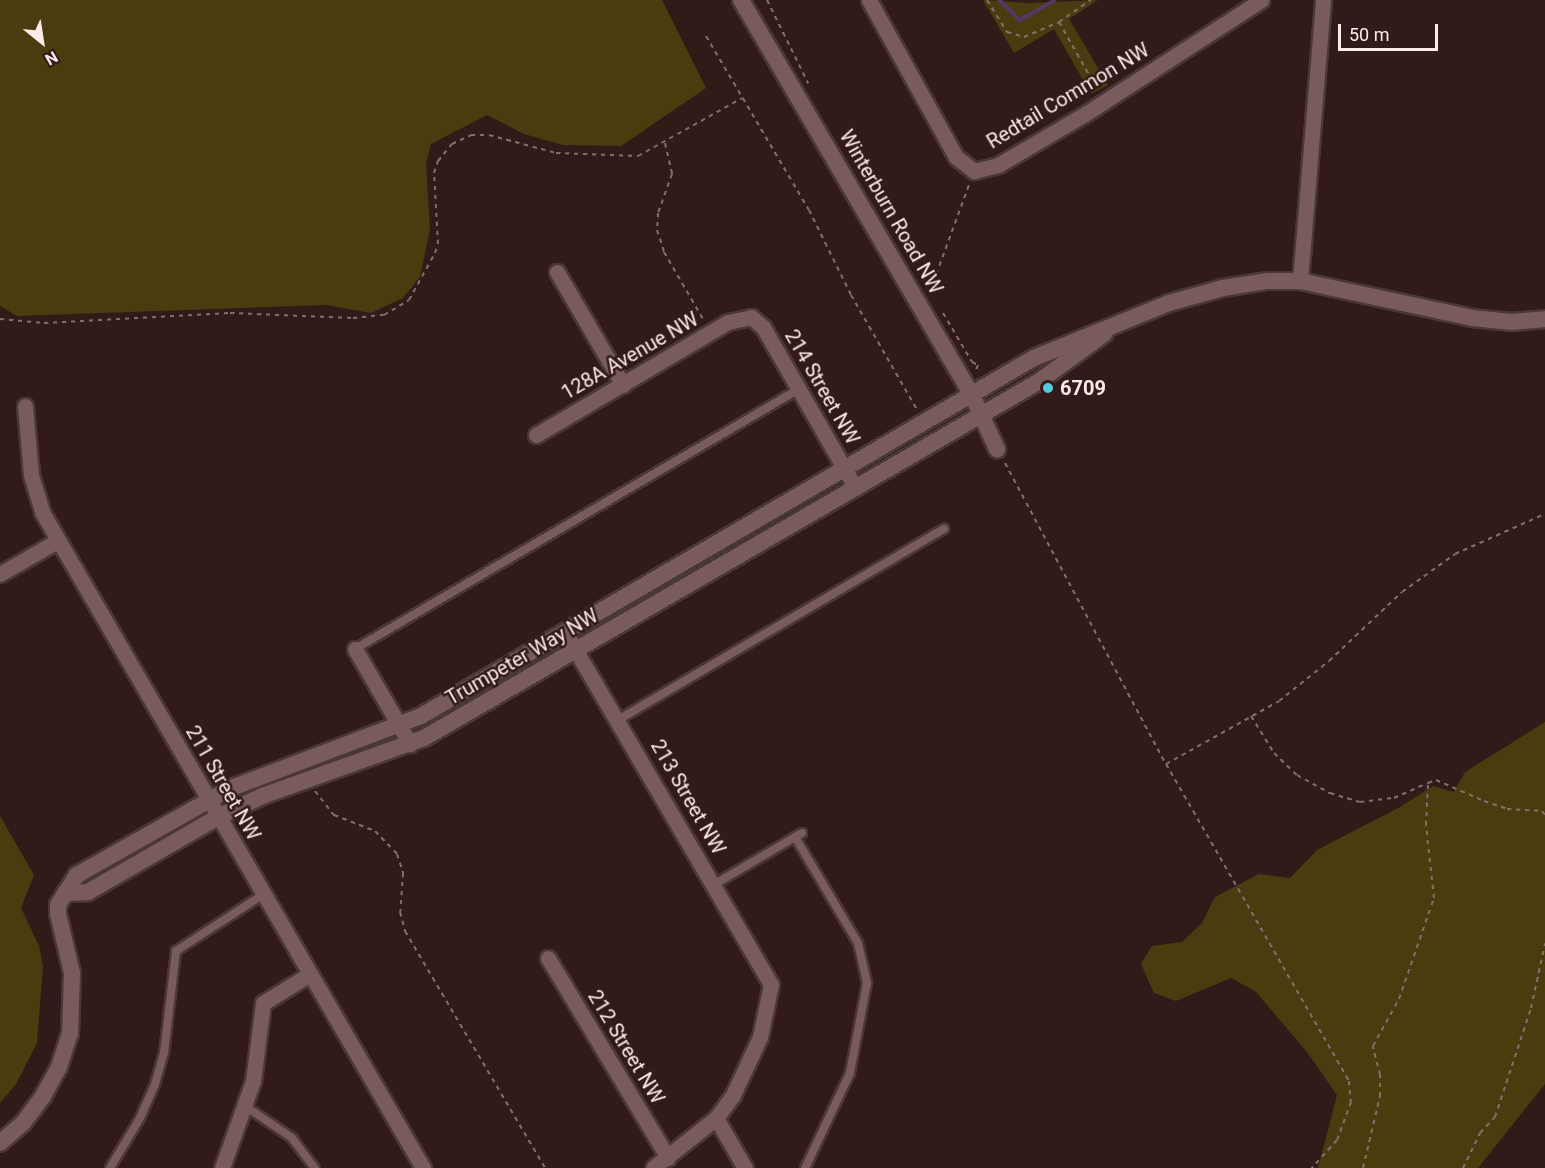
<!DOCTYPE html>
<style>
body{margin:0}
#map{position:relative;width:1545px;height:1168px;overflow:hidden;background:#321a19;font-family:Roboto,sans-serif}
div>[style]{position:absolute}
.green>*{inset:0;background:#4b3c0f}
.stream>*{height:4px;margin:-2px;padding:0 2px;transform-origin:2px;border-radius:2px;background:#563765}
.path>*{height:2px;margin-top:-1px;transform-origin:0;background:repeating-linear-gradient(90deg,#846e6d 0 4.5px,transparent 0 9px)}
.roads{filter:drop-shadow(2px 0 #4a3737) drop-shadow(-2px 0 #4a3737) drop-shadow(0 2px #4a3737) drop-shadow(0 -2px #4a3737)}
.service>*{height:8px;margin:-4px;padding:0 4px;transform-origin:4px;border-radius:4px;background:#785b5a}
.minor>*{height:15px;margin:-7.5px;padding:0 7.5px;transform-origin:7.5px;border-radius:7.5px;background:#785b5a}
.tertiary>*{height:16px;margin:-8px;padding:0 8px;transform-origin:8px;border-radius:8px;background:#785b5a}
.dots>*{width:16px;height:16px;translate:-50% -50%;box-sizing:border-box;border:3px solid #321a19;border-radius:50%}
span{translate:-50% -50%;white-space:nowrap;text-align:center;line-height:1.15;-webkit-text-stroke:5px #321a19;paint-order:stroke}
.street-label{font-size:20px;color:#fbeae8}
.poi-label{font-size:20px;color:#fbeae8;font-weight:700}
.left{translate:0 -50%;text-align:left}
.north{position:absolute;left:12px;top:12px;width:60px;height:60px;-webkit-text-stroke:4px #321a19;paint-order:stroke;rotate:150deg;font-size:16px;font-weight:700;line-height:24px;text-align:center;color:#fbeae8}
.north::after{content:'';display:block;margin:auto;width:21px;height:27px;background:#fbeae8;clip-path:polygon(50% 0,100% 100%,50% 72%,0 100%)}
.scale{position:absolute;left:1338px;top:24px;width:100px;height:27px;box-sizing:border-box;border:3px solid #fbeae8;border-top:0;padding-left:8px;font-size:18px;line-height:21px;white-space:nowrap;color:#fbeae8;-webkit-text-stroke:4px #321a19;paint-order:stroke}
</style>
<div id="map">
<div class="green">
<i style="clip-path:polygon(0 0,662px 0,706px 88px,621px 146px,563px 145px,524px 134px,487px 115px,431px 144px,426px 164px,430px 229px,420px 277px,403px 298px,371px 313px,326px 305px,17px 316px,0 306px)"></i>
<i style="clip-path:polygon(983px 0,1029px 3px,1098px 0,1069px 19px,1108px 85px,1091px 94px,1054px 29px,1014px 53px)"></i>
<i style="clip-path:polygon(1545px 722px,1545px 1084px,1478px 1168px,1318px 1168px,1337px 1095px,1307px 1052px,1255px 991px,1231px 978px,1176px 1001px,1154px 993px,1141px 964px,1152px 946px,1182px 942px,1202px 923px,1215px 897px,1259px 874px,1290px 878px,1317px 850px,1400px 807px,1433px 786px,1454px 792px,1465px 772px)"></i>
<i style="clip-path:polygon(0 816px,34px 875px,21px 908px,39px 946px,43px 967px,37px 1043px,16px 1084px,0 1103px)"></i>
</div>
<div class="stream">
<i style="left:999px;top:0;width:29px;rotate:44deg"></i>
<i style="left:1020px;top:20px;width:40px;rotate:-29.7deg"></i>
</div>
<div class="path">
<i style="left:767px;top:0;width:93px;rotate:63.7deg"></i>
<i style="left:987px;top:0;width:38px;rotate:58deg"></i>
<i style="left:1007px;top:32px;width:18px;rotate:16deg"></i>
<i style="left:1024px;top:37px;width:38px;rotate:-23deg"></i>
<i style="left:1059px;top:22px;width:39px;rotate:-35deg"></i>
<i style="left:1059px;top:22px;width:77px;rotate:60.4deg"></i>
<i style="left:706px;top:36px;width:202px;rotate:59.4deg"></i>
<i style="left:809px;top:210px;width:95px;rotate:63.7deg"></i>
<i style="left:851px;top:295px;width:133px;rotate:60.1deg"></i>
<i style="left:665px;top:143px;width:32px;rotate:77deg"></i>
<i style="left:672px;top:174px;width:41px;rotate:109.7deg"></i>
<i style="left:658px;top:213px;width:17px;rotate:93deg"></i>
<i style="left:657px;top:230px;width:23px;rotate:72deg"></i>
<i style="left:664px;top:252px;width:78px;rotate:59.8deg"></i>
<i style="left:930px;top:291px;width:113px;rotate:-69.8deg"></i>
<i style="left:943px;top:313px;width:57px;rotate:59.4deg"></i>
<i style="left:972px;top:362px;width:7px;rotate:27deg"></i>
<i style="left:978px;top:365px;width:5px;rotate:112deg"></i>
<i style="left:0;top:319px;width:44px;rotate:5.2deg"></i>
<i style="left:44px;top:323px;width:186px;rotate:-3.1deg"></i>
<i style="left:230px;top:313px;width:123px;rotate:2.3deg"></i>
<i style="left:353px;top:318px;width:31px;rotate:-6deg"></i>
<i style="left:384px;top:315px;width:29px;rotate:-31deg"></i>
<i style="left:409px;top:300px;width:54px;rotate:-61deg"></i>
<i style="left:435px;top:253px;width:9px;rotate:-72deg"></i>
<i style="left:438px;top:244px;width:71px;rotate:-93.2deg"></i>
<i style="left:434px;top:173px;width:13px;rotate:-72deg"></i>
<i style="left:438px;top:161px;width:22px;rotate:-51deg"></i>
<i style="left:452px;top:144px;width:21px;rotate:-25deg"></i>
<i style="left:471px;top:135px;width:18px"></i>
<i style="left:489px;top:135px;width:69px;rotate:15deg"></i>
<i style="left:556px;top:153px;width:82px;rotate:2.1deg"></i>
<i style="left:638px;top:156px;width:119px;rotate:-29.1deg"></i>
<i style="left:1005px;top:463px;width:341px;rotate:61.9deg"></i>
<i style="left:1166px;top:764px;width:366px;rotate:60deg"></i>
<i style="left:1349px;top:1081px;width:21px;rotate:85deg"></i>
<i style="left:1351px;top:1102px;width:40px;rotate:110.2deg"></i>
<i style="left:1337px;top:1140px;width:38px;rotate:132deg"></i>
<i style="left:1251px;top:716px;width:44px;rotate:58.1deg"></i>
<i style="left:1274px;top:753px;width:32px;rotate:44deg"></i>
<i style="left:1297px;top:775px;width:38px;rotate:29deg"></i>
<i style="left:1330px;top:793px;width:31px;rotate:17deg"></i>
<i style="left:1360px;top:802px;width:34px;rotate:-7deg"></i>
<i style="left:1394px;top:798px;width:37px;rotate:-24deg"></i>
<i style="left:1166px;top:764px;width:129px;rotate:-29.1deg"></i>
<i style="left:1279px;top:701px;width:64px;rotate:-38.7deg"></i>
<i style="left:1329px;top:661px;width:100px;rotate:-43.4deg"></i>
<i style="left:1402px;top:592px;width:65px;rotate:-35.6deg"></i>
<i style="left:1455px;top:554px;width:98px;rotate:-24deg"></i>
<i style="left:315px;top:791px;width:31px;rotate:52deg"></i>
<i style="left:334px;top:815px;width:44px;rotate:21.3deg"></i>
<i style="left:375px;top:831px;width:32px;rotate:46deg"></i>
<i style="left:397px;top:854px;width:20px;rotate:72deg"></i>
<i style="left:403px;top:873px;width:39px;rotate:94deg"></i>
<i style="left:400px;top:912px;width:20px;rotate:75deg"></i>
<i style="left:405px;top:931px;width:275px;rotate:59.4deg"></i>
<i style="left:1363px;top:1168px;width:74px;rotate:-76.7deg"></i>
<i style="left:1380px;top:1096px;width:21px;rotate:-90deg"></i>
<i style="left:1380px;top:1075px;width:30px;rotate:-104deg"></i>
<i style="left:1373px;top:1046px;width:54px;rotate:-61deg"></i>
<i style="left:1399px;top:999px;width:107px;rotate:-70.9deg"></i>
<i style="left:1434px;top:898px;width:73px;rotate:-96.3deg"></i>
<i style="left:1426px;top:825px;width:42px;rotate:-87.3deg"></i>
<i style="left:1428px;top:783px;width:9px;rotate:-21deg"></i>
<i style="left:1436px;top:780px;width:52px;rotate:23.6deg"></i>
<i style="left:1484px;top:801px;width:24px;rotate:19deg"></i>
<i style="left:1507px;top:809px;width:35px;rotate:3deg"></i>
<i style="left:1542px;top:811px;width:5px;rotate:53deg"></i>
<i style="left:1463px;top:1168px;width:39px;rotate:-64deg"></i>
<i style="left:1480px;top:1133px;width:22px;rotate:-47deg"></i>
<i style="left:1495px;top:1117px;width:115px;rotate:-71.7deg"></i>
<i style="left:1531px;top:1008px;width:66px;rotate:-77.7deg"></i>
</div>
<div class="roads">
<div class="service">
<i style="left:355px;top:649px;width:515px;rotate:-30.35deg"></i>
<i style="left:618px;top:720px;width:378px;rotate:-30.4deg"></i>
<i style="left:795px;top:837px;width:123px;rotate:59.3deg"></i>
<i style="left:858px;top:943px;width:41px;rotate:77.3deg"></i>
<i style="left:867px;top:983px;width:92px;rotate:100.7deg"></i>
<i style="left:850px;top:1073px;width:105px;rotate:115.3deg"></i>
<i style="left:715px;top:884px;width:101px;rotate:-30.4deg"></i>
<i style="left:245px;top:1106px;width:57px;rotate:34.2deg"></i>
<i style="left:292px;top:1138px;width:38px;rotate:53deg"></i>
<i style="left:110px;top:1168px;width:58px;rotate:-59deg"></i>
<i style="left:140px;top:1118px;width:37px;rotate:-66deg"></i>
<i style="left:155px;top:1084px;width:32px;rotate:-74deg"></i>
<i style="left:164px;top:1053px;width:103px;rotate:-83.3deg"></i>
<i style="left:176px;top:951px;width:105px;rotate:-32.9deg"></i>
</div>
<div class="minor">
<i style="left:869px;top:0;width:179px;rotate:61deg"></i>
<i style="left:956px;top:157px;width:23px;rotate:38deg"></i>
<i style="left:974px;top:171px;width:25px;rotate:-14deg"></i>
<i style="left:998px;top:165px;width:101px;rotate:-30.4deg"></i>
<i style="left:1085px;top:114px;width:210px;rotate:-32.9deg"></i>
<i style="left:557px;top:272px;width:131px;rotate:59.7deg"></i>
<i style="left:1300px;top:281px;width:282px;rotate:-85.3deg"></i>
<i style="left:25px;top:406px;width:69px;rotate:85deg"></i>
<i style="left:31px;top:475px;width:39px;rotate:73deg"></i>
<i style="left:42px;top:512px;width:759px;rotate:59.85deg"></i>
<i style="left:536px;top:435px;width:223px;rotate:-30.5deg"></i>
<i style="left:728px;top:322px;width:24px;rotate:-12deg"></i>
<i style="left:751px;top:317px;width:16px;rotate:40deg"></i>
<i style="left:763px;top:327px;width:185px;rotate:60.1deg"></i>
<i style="left:0;top:574px;width:66px;rotate:-30.1deg"></i>
<i style="left:565px;top:632px;width:408px;rotate:59.7deg"></i>
<i style="left:771px;top:984px;width:54px;rotate:101.7deg"></i>
<i style="left:760px;top:1037px;width:64px;rotate:115deg"></i>
<i style="left:733px;top:1095px;width:29px;rotate:126deg"></i>
<i style="left:716px;top:1118px;width:80px;rotate:141.6deg"></i>
<i style="left:355px;top:649px;width:110px;rotate:59.9deg"></i>
<i style="left:548px;top:958px;width:233px;rotate:59deg"></i>
<i style="left:716px;top:1118px;width:58px;rotate:59.9deg"></i>
<i style="left:222px;top:1168px;width:92px;rotate:-70.4deg"></i>
<i style="left:253px;top:1081px;width:79px;rotate:-82.7deg"></i>
<i style="left:263px;top:1003px;width:55px;rotate:-31.7deg"></i>
</div>
<div class="tertiary">
<i style="left:741px;top:0;width:458px;rotate:59.7deg"></i>
<i style="left:972px;top:395px;width:60px;rotate:65.2deg"></i>
<i style="left:65px;top:893px;width:23px;rotate:-2deg"></i>
<i style="left:88px;top:892px;width:150px;rotate:-30deg"></i>
<i style="left:218px;top:817px;width:49px;rotate:-25.5deg"></i>
<i style="left:262px;top:796px;width:172px;rotate:-19.7deg"></i>
<i style="left:424px;top:738px;width:710px;rotate:-30.11deg"></i>
<i style="left:1038px;top:382px;width:82px;rotate:-36deg"></i>
<i style="left:0;top:1143px;width:30px;rotate:-41deg"></i>
<i style="left:23px;top:1123px;width:34px;rotate:-53deg"></i>
<i style="left:43px;top:1096px;width:33px;rotate:-61deg"></i>
<i style="left:59px;top:1067px;width:35px;rotate:-72deg"></i>
<i style="left:70px;top:1034px;width:61px;rotate:-88.1deg"></i>
<i style="left:72px;top:973px;width:61px;rotate:-103.3deg"></i>
<i style="left:58px;top:914px;width:9px;rotate:-90deg"></i>
<i style="left:58px;top:905px;width:36px;rotate:-58deg"></i>
<i style="left:77px;top:875px;width:175px;rotate:-29.5deg"></i>
<i style="left:229px;top:789px;width:205px;rotate:-20.8deg"></i>
<i style="left:421px;top:716px;width:710px;rotate:-30.29deg"></i>
<i style="left:1034px;top:358px;width:146px;rotate:-22.2deg"></i>
<i style="left:1169px;top:303px;width:56px;rotate:-15.5deg"></i>
<i style="left:1223px;top:288px;width:45px;rotate:-9deg"></i>
<i style="left:1267px;top:281px;width:33px"></i>
<i style="left:1300px;top:281px;width:176px;rotate:12.1deg"></i>
<i style="left:1472px;top:318px;width:40px;rotate:5.7deg"></i>
<i style="left:1512px;top:322px;width:33px;rotate:-5deg"></i>
</div>
</div>
<div class="dots">
<i style="left:1048px;top:388px;background:#55cade"></i>
</div>
<div class="street-label">
<span style="left:1068px;top:96px;rotate:-31deg">Redtail Common NW</span>
<span style="left:891px;top:212px;rotate:60deg">Winterburn Road NW</span>
<span style="left:630px;top:356px;rotate:-30deg">128A Avenue NW</span>
<span style="left:822px;top:387px;rotate:60deg">214 Street NW</span>
<span style="left:522px;top:657px;rotate:-30deg">Trumpeter Way NW</span>
<span style="left:223px;top:783px;rotate:60deg">211 Street NW</span>
<span style="left:688px;top:797px;rotate:60deg">213 Street NW</span>
<span style="left:626px;top:1047px;rotate:59deg">212 Street NW</span>
</div>
<div class="poi-label">
<span class="left" style="left:1060px;top:388px">6709</span>
</div>
<div class="north">N</div>
<div class="scale">50 m</div>
</div>
